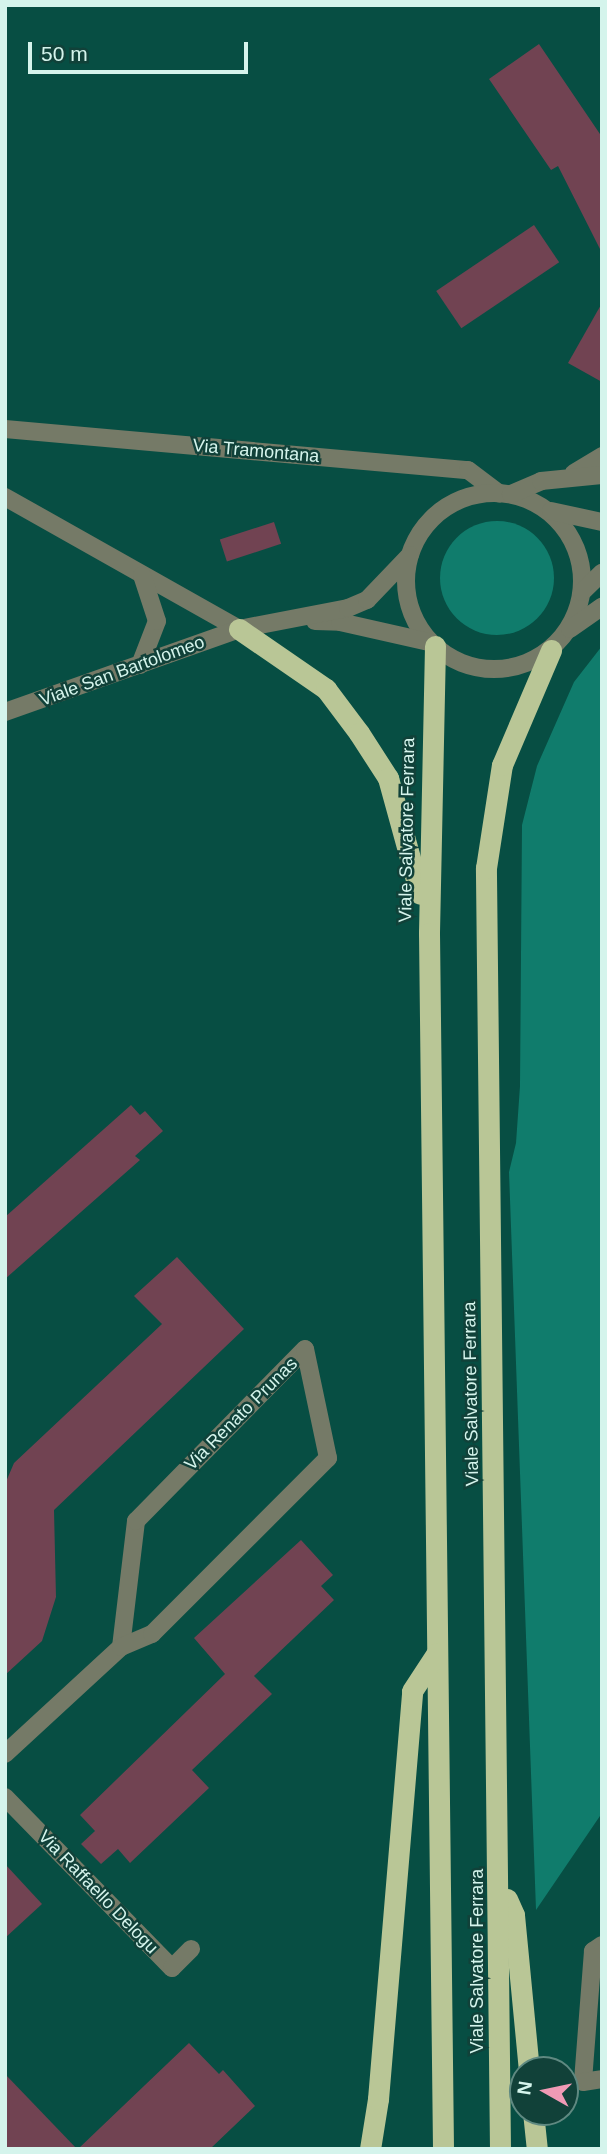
<!DOCTYPE html>
<style>
body{margin:0}
#map{position:relative;width:607px;height:2154px;overflow:hidden;background:#074e43;font-family:Arial,sans-serif}
div>[style]{position:absolute}
.green>*{inset:0;background:#107c6c}
.round{border-radius:50%}
.building>*{inset:0;background:#714352;transform-origin:0 0}
.minor>*{height:18px;margin:-9px;padding:0 9px;transform-origin:9px;border-radius:9px;background:#757a67}
.minor>.ring{margin:-9px;padding:0;box-sizing:content-box;background:none;border:18px solid #757a67;border-radius:50%}
.highway>*{height:21px;margin:-10.5px;padding:0 10.5px;transform-origin:10.5px;border-radius:10.5px;background:#b9c696}
span{translate:-50% -50%;white-space:nowrap;text-align:center;line-height:1.15;-webkit-text-stroke:5px #114139;paint-order:stroke}
.street-label{font-size:18px;color:#d5f4ec}
.frame{position:absolute;inset:0;border:7px solid #d5f4ec;pointer-events:none}
.north{position:absolute;left:509px;top:2056px;width:70px;height:70px;box-sizing:border-box;background:#114139;border:2px solid #5f8981;border-radius:50%;rotate:279deg;font-size:19px;font-weight:700;line-height:28px;text-align:center;color:#d5f4ec}
.north::after{content:'';display:block;margin:auto;width:24px;height:32px;background:#f09ab5;clip-path:polygon(50% 0,100% 100%,50% 72%,0 100%)}
.scale{position:absolute;left:28px;top:42px;width:220px;height:32px;box-sizing:border-box;border:4px solid #d5f4ec;border-top:0;padding-left:9px;font-size:21px;line-height:24px;white-space:nowrap;color:#d5f4ec;-webkit-text-stroke:5px #114139;paint-order:stroke}
</style>
<div id="map">
<div class="green">
<i class="round" style="left:440px;top:521px;width:114px;height:114px"></i>
<i style="clip-path:polygon(602px 646px,602px 1813px,536px 1910px,509px 1172px,516px 1143px,520px 1086px,522px 825px,537px 766px,574px 682px)"></i>
</div>
<div class="building">
<i style="clip-path:polygon(539px 44px,602px 137px,602px 253px,558px 166px,551px 170px,489px 79px)"></i>
<i style="left:534px;top:225px;width:45px;height:118px;rotate:56deg"></i>
<i style="clip-path:polygon(602px 303px,602px 382px,568px 363px)"></i>
<i style="left:274px;top:522px;width:23px;height:57px;rotate:72deg"></i>
<i style="clip-path:polygon(131px 1105px,140px 1115px,145px 1111px,163px 1131px,135px 1156px,140px 1160px,5px 1279px,5px 1217px)"></i>
<i style="clip-path:polygon(177px 1257px,244px 1329px,54px 1510px,56px 1597px,42px 1641px,5px 1675px,5px 1484px,14px 1463px,162px 1324px,134px 1296px)"></i>
<i style="clip-path:polygon(301px 1540px,333px 1575px,321px 1586px,334px 1600px,254px 1676px,272px 1694px,192px 1770px,209px 1788px,130px 1863px,118px 1849px,101px 1864px,81px 1844px,95px 1831px,80px 1815px,225px 1674px,194px 1638px)"></i>
<i style="clip-path:polygon(5px 1864px,42px 1904px,5px 1938px)"></i>
<i style="clip-path:polygon(189px 2043px,219px 2074px,223px 2070px,255px 2106px,210px 2149px,78px 2149px)"></i>
<i style="clip-path:polygon(5px 2074px,77px 2149px,5px 2149px)"></i>
</div>
<div class="minor">
<i style="left:5px;top:429px;width:465px;rotate:5.1deg"></i>
<i style="left:468px;top:470px;width:39px;rotate:37deg"></i>
<i style="left:574px;top:473px;width:33px;rotate:-31deg"></i>
<i class="ring" style="left:406px;top:493px;width:158px;height:158px"></i>
<i style="left:511px;top:494px;width:33px;rotate:-23deg"></i>
<i style="left:541px;top:481px;width:61px;rotate:-5.6deg"></i>
<i style="left:5px;top:497px;width:269px;rotate:29.4deg"></i>
<i style="left:551px;top:511px;width:52px;rotate:12.2deg"></i>
<i style="left:582px;top:592px;width:28px;rotate:-44deg"></i>
<i style="left:315px;top:621px;width:25px;rotate:2deg"></i>
<i style="left:340px;top:622px;width:91px;rotate:12.7deg"></i>
<i style="left:570px;top:629px;width:39px;rotate:-35deg"></i>
<i style="left:140px;top:665px;width:47px;rotate:-68.9deg"></i>
<i style="left:157px;top:621px;width:48px;rotate:-108.1deg"></i>
<i style="left:5px;top:712px;width:248px;rotate:-19.5deg"></i>
<i style="left:239px;top:629px;width:111px;rotate:-10.9deg"></i>
<i style="left:348px;top:608px;width:21px;rotate:-23deg"></i>
<i style="left:367px;top:600px;width:62px;rotate:-46.3deg"></i>
<i style="left:121px;top:1647px;width:127px;rotate:-83.2deg"></i>
<i style="left:136px;top:1521px;width:241px;rotate:-45.5deg"></i>
<i style="left:5px;top:1754px;width:158px;rotate:-42.7deg"></i>
<i style="left:121px;top:1647px;width:34px;rotate:-23deg"></i>
<i style="left:152px;top:1634px;width:249px;rotate:-45deg"></i>
<i style="left:328px;top:1458px;width:111px;rotate:-101.9deg"></i>
<i style="left:5px;top:1797px;width:239px;rotate:45.7deg"></i>
<i style="left:172px;top:1968px;width:27px;rotate:-45deg"></i>
<i style="left:602px;top:1945px;width:11px;rotate:146deg"></i>
<i style="left:593px;top:1951px;width:131px;rotate:94.4deg"></i>
<i style="left:583px;top:2082px;width:19px;rotate:-9deg"></i>
</div>
<div class="highway">
<i style="left:239px;top:629px;width:106px;rotate:34.6deg"></i>
<i style="left:326px;top:689px;width:55px;rotate:53.1deg"></i>
<i style="left:359px;top:733px;width:54px;rotate:57.2deg"></i>
<i style="left:388px;top:778px;width:120px;rotate:74.6deg"></i>
<i style="left:435px;top:646px;width:287px;rotate:91.2deg"></i>
<i style="left:429px;top:933px;width:1216px;rotate:89.34deg"></i>
<i style="left:507px;top:1899px;width:17px;rotate:66deg"></i>
<i style="left:514px;top:1915px;width:156px;rotate:84.5deg"></i>
<i style="left:533px;top:2112px;width:37px;rotate:84deg"></i>
<i style="left:370px;top:2149px;width:51px;rotate:-80.9deg"></i>
<i style="left:378px;top:2099px;width:409px;rotate:-85.2deg"></i>
<i style="left:412px;top:1691px;width:45px;rotate:-56.7deg"></i>
<i style="left:500px;top:2149px;width:1281px;rotate:-90.63deg"></i>
<i style="left:486px;top:868px;width:104px;rotate:-81.2deg"></i>
<i style="left:502px;top:765px;width:125px;rotate:-66.9deg"></i>
</div>
<div class="street-label">
<span style="left:256px;top:451px;rotate:5deg">Via Tramontana</span>
<span style="left:122px;top:671px;rotate:-20deg">Viale San Bartolomeo</span>
<span style="left:407px;top:830px;rotate:-89deg">Viale Salvatore Ferrara</span>
<span style="left:471px;top:1394px;rotate:-91deg">Viale Salvatore Ferrara</span>
<span style="left:241px;top:1414px;rotate:-45deg">Via Renato Prunas</span>
<span style="left:98px;top:1892px;rotate:46deg">Via Raffaello Delogu</span>
<span style="left:477px;top:1961px;rotate:-90deg">Viale Salvatore Ferrara</span>
</div>
<div class="frame"></div>
<div class="north">N</div>
<div class="scale">50 m</div>
</div>
